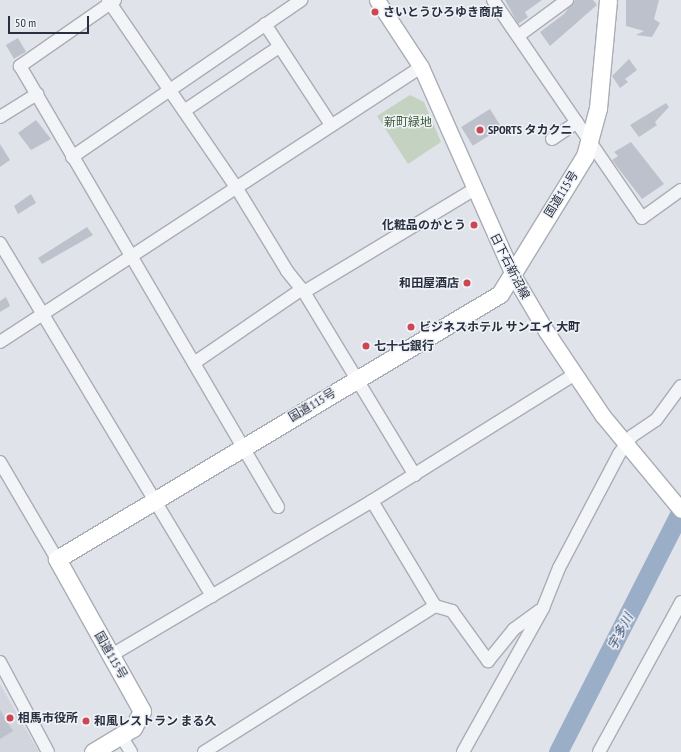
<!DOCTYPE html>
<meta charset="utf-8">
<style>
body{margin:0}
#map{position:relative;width:681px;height:752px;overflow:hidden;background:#e0e3e9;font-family:"PT Sans Narrow","Noto Sans JP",sans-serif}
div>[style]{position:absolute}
.built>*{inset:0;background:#d2d5dd}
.green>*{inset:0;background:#c4d2c1}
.river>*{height:19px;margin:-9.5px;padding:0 9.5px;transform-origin:9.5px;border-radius:9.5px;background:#9baec8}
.building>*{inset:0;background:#bdc1cb;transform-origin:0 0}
.roads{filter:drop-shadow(1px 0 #a9adb6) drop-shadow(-1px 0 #a9adb6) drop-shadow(0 1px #a9adb6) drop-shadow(0 -1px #a9adb6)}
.minor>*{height:12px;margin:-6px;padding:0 6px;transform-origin:6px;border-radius:6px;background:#f2f4f7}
.major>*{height:15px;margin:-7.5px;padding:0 7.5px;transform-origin:7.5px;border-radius:7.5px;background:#fff}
.highway>*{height:17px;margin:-8.5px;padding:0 8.5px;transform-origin:8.5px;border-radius:8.5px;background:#fff}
.dots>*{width:11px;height:11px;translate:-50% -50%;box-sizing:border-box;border:2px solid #eff2f6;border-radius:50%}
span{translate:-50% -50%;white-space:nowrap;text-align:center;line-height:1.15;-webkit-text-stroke:3px #eff2f6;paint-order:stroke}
.poi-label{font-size:12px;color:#292f40;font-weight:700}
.left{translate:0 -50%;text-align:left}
.right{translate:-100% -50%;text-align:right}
.park-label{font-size:12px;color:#3b5b36}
.street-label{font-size:12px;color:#292f40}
.water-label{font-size:13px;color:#334b73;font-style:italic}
.scale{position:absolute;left:8px;top:16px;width:81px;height:18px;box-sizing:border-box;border:2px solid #292f40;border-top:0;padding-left:5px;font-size:12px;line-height:14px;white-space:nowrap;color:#292f40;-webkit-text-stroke:3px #eff2f6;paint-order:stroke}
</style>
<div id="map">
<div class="built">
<i style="clip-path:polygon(0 684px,39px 752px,0 752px)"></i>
</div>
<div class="green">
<i style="clip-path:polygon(410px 95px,424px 102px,441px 142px,408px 164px,377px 116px)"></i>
</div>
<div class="river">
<i style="left:558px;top:752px;width:271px;rotate:-63deg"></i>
</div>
<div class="building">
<i style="clip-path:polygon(505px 0,542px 0,525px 12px,528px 17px,518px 24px)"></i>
<i style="clip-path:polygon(575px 0,593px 0,597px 5px,550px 46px,540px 32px,564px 14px)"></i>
<i style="clip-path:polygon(626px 0,659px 0,654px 19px,660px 23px,652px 37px,636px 35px,644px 31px,626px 26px)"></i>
<i style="left:18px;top:38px;width:16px;height:14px;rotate:60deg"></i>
<i style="clip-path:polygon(629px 59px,637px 70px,625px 79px,628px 82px,620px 88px,612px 76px)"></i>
<i style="clip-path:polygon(666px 103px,669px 107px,655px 122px,657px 125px,639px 137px,630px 125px)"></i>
<i style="left:490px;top:109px;width:22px;height:34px;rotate:58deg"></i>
<i style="clip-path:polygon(36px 120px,51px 139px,31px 150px,18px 133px)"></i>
<i style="clip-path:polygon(631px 142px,664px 184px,642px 199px,612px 160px,618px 156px,614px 152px)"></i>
<i style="clip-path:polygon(0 144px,10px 160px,0 167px)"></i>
<i style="clip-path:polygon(31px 194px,36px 203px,18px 214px,14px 206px)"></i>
<i style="clip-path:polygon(87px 227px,93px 235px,42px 264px,38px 258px)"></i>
<i style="clip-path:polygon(6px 297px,10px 306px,0 312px,0 301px)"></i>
<i style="clip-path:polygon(0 710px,13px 731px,0 739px)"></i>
</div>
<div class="roads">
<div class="minor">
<i style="left:108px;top:0;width:227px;rotate:55.6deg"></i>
<i style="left:236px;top:187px;width:98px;rotate:58.7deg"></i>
<i style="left:287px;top:271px;width:27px;rotate:51deg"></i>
<i style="left:304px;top:292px;width:214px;rotate:58.8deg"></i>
<i style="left:115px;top:0;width:116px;rotate:145.2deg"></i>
<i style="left:20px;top:66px;width:511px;rotate:59.67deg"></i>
<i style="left:493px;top:0;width:264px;rotate:55.6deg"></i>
<i style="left:642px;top:218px;width:48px;rotate:-35.7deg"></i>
<i style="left:265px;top:24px;width:121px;rotate:56.8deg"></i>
<i style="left:518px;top:36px;width:61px;rotate:-36.3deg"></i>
<i style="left:184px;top:111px;width:115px;rotate:-34deg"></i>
<i style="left:0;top:117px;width:44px;rotate:-31.9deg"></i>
<i style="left:552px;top:139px;width:30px;rotate:-34deg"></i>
<i style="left:72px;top:157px;width:278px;rotate:-34.4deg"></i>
<i style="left:0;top:243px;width:412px;rotate:59deg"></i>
<i style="left:304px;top:292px;width:197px;rotate:-31.1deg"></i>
<i style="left:0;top:342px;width:503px;rotate:-33.15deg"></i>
<i style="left:194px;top:363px;width:131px;rotate:-34.4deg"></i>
<i style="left:0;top:462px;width:113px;rotate:59.6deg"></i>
<i style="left:372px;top:501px;width:122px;rotate:59deg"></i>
<i style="left:435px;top:606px;width:18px;rotate:16deg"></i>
<i style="left:452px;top:611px;width:62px;rotate:54.2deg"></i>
<i style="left:488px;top:661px;width:41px;rotate:-50.9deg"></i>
<i style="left:514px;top:629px;width:31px;rotate:-36deg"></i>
<i style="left:110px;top:656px;width:304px;rotate:-30.6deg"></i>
<i style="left:372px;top:501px;width:238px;rotate:-32deg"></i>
<i style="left:0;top:662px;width:102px;rotate:61.9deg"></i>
<i style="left:121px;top:736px;width:19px;rotate:58deg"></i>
<i style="left:204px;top:752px;width:273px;rotate:-32.3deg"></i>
<i style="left:463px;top:752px;width:165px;rotate:-60.9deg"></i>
<i style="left:543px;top:608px;width:43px;rotate:-68.2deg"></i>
<i style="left:559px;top:568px;width:129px;rotate:-62.2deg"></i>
<i style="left:619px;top:454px;width:22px;rotate:-54deg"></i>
<i style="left:632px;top:436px;width:29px;rotate:-34deg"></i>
<i style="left:656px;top:420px;width:42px;rotate:-53.7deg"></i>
<i style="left:599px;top:752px;width:171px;rotate:-61.3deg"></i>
</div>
<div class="major">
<i style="left:377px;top:0;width:80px;rotate:56.7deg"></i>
<i style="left:421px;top:67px;width:227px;rotate:66.1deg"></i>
<i style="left:513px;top:275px;width:65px;rotate:59.5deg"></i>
<i style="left:546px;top:331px;width:102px;rotate:56.2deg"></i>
<i style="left:603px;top:416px;width:122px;rotate:50.3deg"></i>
</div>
<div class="highway">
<i style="left:93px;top:752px;width:47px;rotate:-31deg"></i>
<i style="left:133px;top:728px;width:19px;rotate:-62deg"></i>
<i style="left:142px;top:711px;width:174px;rotate:-119.2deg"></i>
<i style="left:57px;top:559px;width:516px;rotate:-30.89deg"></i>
<i style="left:500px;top:294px;width:162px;rotate:-58.4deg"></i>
<i style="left:585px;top:156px;width:50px;rotate:-74.8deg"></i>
<i style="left:598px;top:108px;width:108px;rotate:-84.7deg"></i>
</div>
</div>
<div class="dots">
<i style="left:375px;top:12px;background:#cc4751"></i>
<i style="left:480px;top:130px;background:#cc4751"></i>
<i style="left:474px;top:225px;background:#cc4751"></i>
<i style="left:467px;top:283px;background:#cc4751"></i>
<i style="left:411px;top:327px;background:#cc4751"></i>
<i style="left:366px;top:346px;background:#cc4751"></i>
<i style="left:10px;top:718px;background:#cc4751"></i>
<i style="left:86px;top:721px;background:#cc4751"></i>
</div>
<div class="poi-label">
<span class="left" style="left:383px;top:12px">さいとうひろゆき商店</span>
<span class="left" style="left:488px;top:130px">SPORTS タカクニ</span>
<span class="right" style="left:466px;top:225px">化粧品のかとう</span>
<span class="right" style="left:459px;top:283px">和田屋酒店</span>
<span class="left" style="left:419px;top:327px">ビジネスホテル サンエイ 大町</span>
<span class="left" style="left:374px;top:346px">七十七銀行</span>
<span class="left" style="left:18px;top:718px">相馬市役所</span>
<span class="left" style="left:94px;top:721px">和風レストラン まる久</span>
</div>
<div class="park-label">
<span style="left:408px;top:122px">新町緑地</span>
</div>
<div class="street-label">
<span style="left:561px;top:194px;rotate:-58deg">国道115号</span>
<span style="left:510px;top:266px;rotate:63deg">日下石新沼線</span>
<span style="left:312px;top:405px;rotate:-31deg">国道115号</span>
<span style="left:111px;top:655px;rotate:60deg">国道115号</span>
</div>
<div class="water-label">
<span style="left:621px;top:632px;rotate:-62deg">宇多川</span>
</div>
<div class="scale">50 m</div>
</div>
